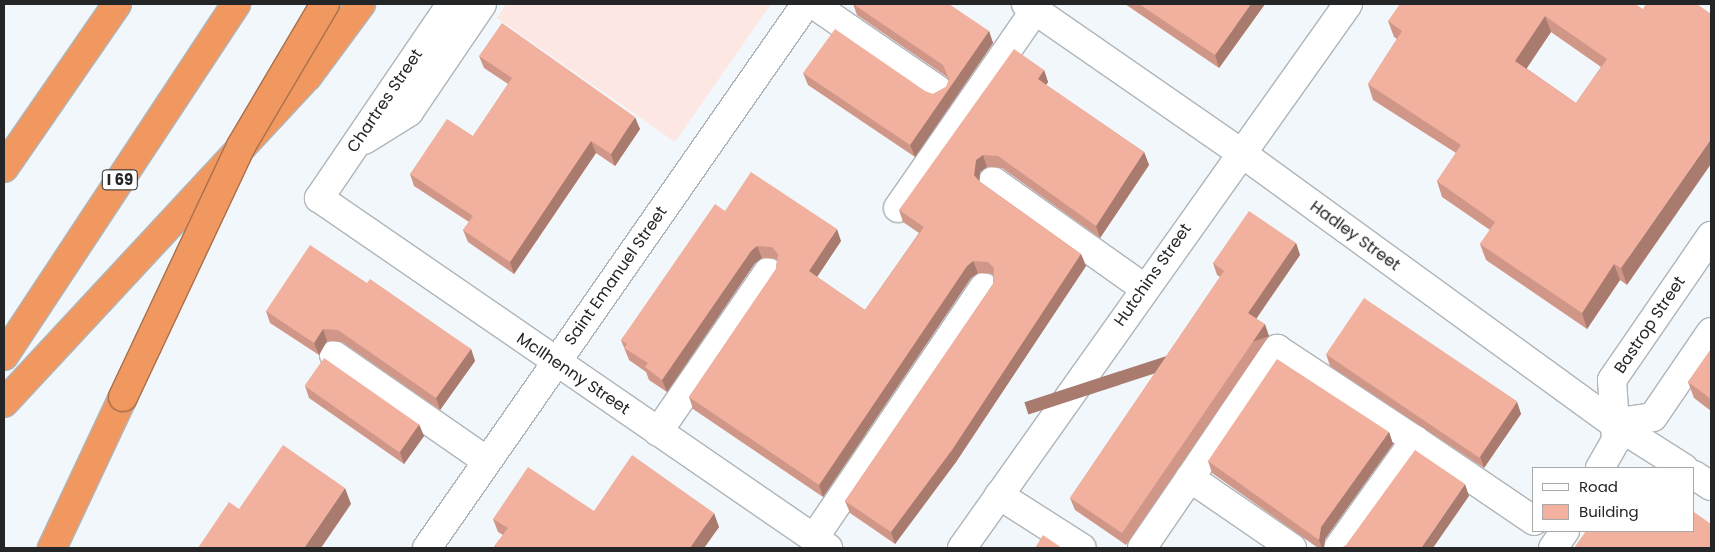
<!DOCTYPE html>
<style>
body{margin:0}
#map{position:relative;width:1715px;height:552px;overflow:hidden;background:#f2f7fb;font-family:Poppins,sans-serif}
div>[style]{position:absolute}
.commercial>*{inset:0;background:#fce7e3}
.roads{filter:drop-shadow(1px 0 #afb5b9) drop-shadow(-1px 0 #afb5b9) drop-shadow(0 1px #afb5b9) drop-shadow(0 -1px #afb5b9)}
.minor>*{height:28px;margin:-14px;padding:0 14px;transform-origin:14px;border-radius:14px;background:#fff}
.highway>*{height:28px;margin:-14px;padding:0 14px;transform-origin:14px;border-radius:14px;background:#f19860}
.bridges{filter:drop-shadow(1px 0 #a9704c) drop-shadow(-1px 0 #a9704c) drop-shadow(0 1px #a9704c) drop-shadow(0 -1px #a9704c)}
.highway-bridge>*{height:28px;margin:-14px;padding:0 14px;transform-origin:14px;border-radius:14px;background:#f19860}
.wall>*{inset:0;background:#d09789}
.shaded-wall>*{inset:0;background:#a97b6f;transform-origin:0 0}
.building>*{inset:0;background:#f2b09f;transform-origin:0 0}
span{translate:-50% -50%;white-space:nowrap;text-align:center;line-height:1.15;-webkit-text-stroke:4px #fff;paint-order:stroke}
.shield-label span{padding:1px 4px;background:#fff;border:1px solid;border-radius:4px;-webkit-text-stroke-width:0}
.shield-label{font-size:15px;color:#232526;font-weight:700}
.street-label{font-size:16px;color:#232526}
.frame{position:absolute;inset:0;border:5px solid #232526;pointer-events:none}
.legend{position:absolute;left:1532px;top:467px;width:162px;height:65px;box-sizing:border-box;background:#fff;border:1px solid #a7a8a8;margin:0;padding:6px 9px;list-style:none;font-size:15px;color:#232526}
.legend li{display:flex;align-items:center;gap:10px;height:25px}
.legend b{width:25px;border:1px solid #a7a8a8}
</style>
<div id="map">
<div class="commercial">
<i style="clip-path:polygon(506px 4px,771px 4px,675px 142px,497px 18px)"></i>
</div>
<div class="roads">
<div class="minor">
<i style="left:451px;top:4px;width:235px;rotate:124.2deg"></i>
<i style="left:319px;top:198px;width:618px;rotate:34.51deg"></i>
<i style="left:813px;top:4px;width:152px;rotate:34.5deg"></i>
<i style="left:1026px;top:4px;width:260px;rotate:34.7deg"></i>
<i style="left:1240px;top:152px;width:461px;rotate:36deg"></i>
<i style="left:1613px;top:423px;width:84px;rotate:32.4deg"></i>
<i style="left:364px;top:140px;width:53px;rotate:-31.9deg"></i>
<i style="left:409px;top:112px;width:130px;rotate:-55.9deg"></i>
<i style="left:993px;top:181px;width:185px;rotate:35.3deg"></i>
<i style="left:898px;top:208px;width:241px;rotate:-55.3deg"></i>
<i style="left:334px;top:355px;width:186px;rotate:34.7deg"></i>
<i style="left:1613px;top:423px;width:40px;rotate:-8.5deg"></i>
<i style="left:1653px;top:417px;width:103px;rotate:-55.7deg"></i>
<i style="left:658px;top:432px;width:194px;rotate:-55.5deg"></i>
<i style="left:1600px;top:468px;width:32px;rotate:-60deg"></i>
<i style="left:1616px;top:440px;width:60px;rotate:-93.8deg"></i>
<i style="left:1612px;top:380px;width:175px;rotate:-55.5deg"></i>
<i style="left:1694px;top:475px;width:20px;rotate:33deg"></i>
<i style="left:999px;top:495px;width:98px;rotate:32.6deg"></i>
<i style="left:814px;top:538px;width:303px;rotate:-55.9deg"></i>
<i style="left:427px;top:548px;width:663px;rotate:-55.14deg"></i>
<i style="left:962px;top:548px;width:667px;rotate:-54.64deg"></i>
<i style="left:1142px;top:548px;width:85px;rotate:-55.6deg"></i>
<i style="left:1292px;top:548px;width:124px;rotate:-145.5deg"></i>
<i style="left:1190px;top:478px;width:156px;rotate:-56deg"></i>
<i style="left:1277px;top:349px;width:165px;rotate:33.4deg"></i>
<i style="left:1338px;top:548px;width:133px;rotate:-54.5deg"></i>
<i style="left:1415px;top:440px;width:144px;rotate:34.2deg"></i>
<i style="left:1553px;top:548px;width:21px;rotate:-55deg"></i>
</div>
<div class="highway">
<i style="left:4px;top:168px;width:199px;rotate:-55.4deg"></i>
<i style="left:4px;top:356px;width:422px;rotate:-56.6deg"></i>
<i style="left:4px;top:403px;width:446px;rotate:-47.1deg"></i>
<i style="left:308px;top:76px;width:89px;rotate:-53.6deg"></i>
<i style="left:52px;top:548px;width:167px;rotate:-64.8deg"></i>
</div>
</div>
<div class="bridges">
<div class="highway-bridge">
<i style="left:123px;top:397px;width:277px;rotate:-64.8deg"></i>
<i style="left:241px;top:146px;width:165px;rotate:-59.4deg"></i>
</div>
</div>
<div class="wall">
<i style="clip-path:polygon(853px 4px,989px 31px,993px 43px,915px 157px,808px 85px,803px 73px,933px 94px,946px 87px,949px 81px,947px 77px,857px 15px)"></i>
<i style="clip-path:polygon(1125px 4px,1265px 4px,1219px 68px)"></i>
<i style="clip-path:polygon(evenodd,1635px 4px,1627px 285px,1620px 280px,1587px 329px,1486px 260px,1480px 244px,1490px 230px,1442px 197px,1437px 181px,1456px 153px,1373px 100px,1368px 84px,1397px 39px,1394px 37px,1388px 21px,1635px 4px,1551px 32px,1601px 67px,1576px 103px,1526px 68px,1551px 32px)"></i>
<i style="clip-path:polygon(479px 56px,640px 129px,615px 166px,596px 153px,514px 274px,468px 242px,463px 230px,469px 222px,414px 186px,410px 174px,473px 136px,508px 84px,484px 68px)"></i>
<i style="clip-path:polygon(1044px 70px,1048px 82px,1046px 85px,1144px 152px,1149px 165px,1100px 238px,1002px 168px,987px 167px,980px 172px,979px 181px,1081px 254px,1086px 266px,956px 462px,895px 544px,850px 513px,845px 501px,993px 284px,993px 275px,992px 274px,978px 273px,971px 278px,823px 497px,693px 409px,689px 397px,776px 269px,777px 260px,776px 259px,762px 258px,755px 263px,667px 392px,649px 380px,646px 372px,629px 360px,621px 340px,725px 211px,841px 241px,817px 277px,865px 310px,919px 233px,903px 222px,899px 210px)"></i>
<i style="clip-path:polygon(1296px 243px,1300px 255px,1256px 318px,1269px 336px,1126px 545px,1075px 510px,1070px 498px,1220px 277px,1217px 275px,1213px 263px)"></i>
<i style="clip-path:polygon(367px 283px,471px 349px,475px 361px,440px 410px,342px 342px,327px 341px,319px 355px,270px 323px,266px 311px)"></i>
<i style="clip-path:polygon(1711px 349px,1711px 411px,1694px 398px,1688px 382px)"></i>
<i style="clip-path:polygon(1326px 354px,1517px 402px,1521px 414px,1484px 468px,1330px 366px)"></i>
<i style="clip-path:polygon(305px 386px,424px 436px,404px 464px,309px 398px)"></i>
<i style="clip-path:polygon(1389px 432px,1393px 444px,1325px 539px,1324px 548px,1318px 548px,1212px 473px,1208px 461px)"></i>
<i style="clip-path:polygon(594px 511px,719px 527px,704px 548px,493px 548px,503px 535px,498px 532px,493px 519px)"></i>
</div>
<div class="shaded-wall">
<i style="clip-path:polygon(1251px 4px,1265px 4px,1219px 68px,1215px 55px)"></i>
<i style="clip-path:polygon(1545px 16px,1551px 32px,1521px 77px,1515px 61px)"></i>
<i style="clip-path:polygon(989px 31px,993px 43px,915px 157px,910px 145px)"></i>
<i style="clip-path:polygon(1044px 70px,1048px 82px,1042px 91px,1038px 79px)"></i>
<i style="clip-path:polygon(635px 117px,640px 129px,615px 166px,611px 154px)"></i>
<i style="clip-path:polygon(1711px 139px,1711px 164px,1627px 285px,1621px 268px)"></i>
<i style="clip-path:polygon(591px 141px,596px 153px,514px 274px,510px 262px)"></i>
<i style="clip-path:polygon(1144px 152px,1149px 165px,1100px 238px,1096px 226px)"></i>
<i style="clip-path:polygon(983px 155px,987px 167px,980px 172px,979px 187px,974px 175px,976px 160px)"></i>
<i style="clip-path:polygon(837px 229px,841px 241px,813px 283px,809px 271px)"></i>
<i style="clip-path:polygon(1296px 243px,1300px 255px,1252px 325px,1248px 313px)"></i>
<i style="clip-path:polygon(757px 246px,762px 258px,755px 263px,667px 392px,662px 380px,751px 251px)"></i>
<i style="clip-path:polygon(1081px 254px,1086px 266px,956px 462px,895px 544px,891px 532px)"></i>
<i style="clip-path:polygon(973px 261px,978px 273px,971px 278px,823px 497px,819px 485px,967px 266px)"></i>
<i style="clip-path:polygon(1614px 264px,1620px 280px,1587px 329px,1582px 313px)"></i>
<i style="left:1265px;top:324px;width:13px;height:253px;rotate:72deg"></i>
<i style="clip-path:polygon(323px 329px,327px 341px,319px 355px,314px 343px)"></i>
<i style="clip-path:polygon(471px 349px,475px 361px,440px 410px,436px 398px)"></i>
<i style="clip-path:polygon(1517px 402px,1521px 414px,1484px 468px,1480px 456px)"></i>
<i style="clip-path:polygon(419px 424px,424px 436px,404px 464px,400px 452px)"></i>
<i style="clip-path:polygon(1389px 432px,1393px 444px,1325px 539px,1324px 548px,1322px 548px,1319px 540px,1321px 527px)"></i>
<i style="clip-path:polygon(1465px 484px,1469px 496px,1433px 548px,1421px 548px)"></i>
<i style="clip-path:polygon(345px 488px,351px 504px,321px 548px,304px 548px)"></i>
<i style="clip-path:polygon(714px 513px,719px 527px,704px 548px,690px 548px)"></i>
</div>
<div class="building">
<i style="clip-path:polygon(853px 4px,949px 4px,989px 31px,910px 145px,803px 73px,835px 29px,925px 91px,933px 94px,946px 87px,949px 79px,943px 65px)"></i>
<i style="clip-path:polygon(1139px 4px,1251px 4px,1215px 55px)"></i>
<i style="clip-path:polygon(evenodd,1400px 4px,1635px 4px,1643px 9px,1646px 4px,1697px 4px,1711px 14px,1711px 139px,1621px 268px,1614px 264px,1582px 313px,1480px 244px,1495px 222px,1437px 181px,1461px 145px,1368px 84px,1402px 31px,1388px 21px,1400px 4px,1545px 16px,1607px 59px,1576px 103px,1515px 61px,1545px 16px)"></i>
<i style="clip-path:polygon(502px 23px,635px 117px,611px 154px,591px 141px,510px 262px,463px 230px,473px 216px,410px 174px,447px 119px,473px 136px,512px 78px,479px 56px)"></i>
<i style="clip-path:polygon(1014px 49px,1044px 70px,1038px 79px,1144px 152px,1096px 226px,998px 156px,983px 155px,976px 160px,974px 175px,980px 182px,1081px 254px,952px 450px,891px 532px,845px 501px,993px 284px,994px 268px,988px 262px,973px 261px,967px 266px,819px 485px,689px 397px,776px 269px,778px 254px,772px 247px,757px 246px,751px 251px,662px 380px,645px 367px,648px 363px,624px 348px,627px 344px,621px 340px,715px 204px,725px 211px,751px 172px,837px 229px,809px 271px,865px 310px,924px 227px,899px 210px)"></i>
<i style="clip-path:polygon(1249px 211px,1296px 243px,1248px 313px,1265px 324px,1122px 533px,1070px 498px,1224px 271px,1213px 263px)"></i>
<i style="clip-path:polygon(310px 245px,367px 283px,370px 279px,471px 349px,436px 398px,338px 330px,323px 329px,314px 343px,266px 311px)"></i>
<i style="left:1364px;top:298px;width:185px;height:68px;rotate:34deg"></i>
<i style="clip-path:polygon(1711px 349px,1711px 399px,1688px 382px)"></i>
<i style="left:324px;top:358px;width:116px;height:34px;rotate:35deg"></i>
<i style="clip-path:polygon(1277px 359px,1389px 432px,1321px 527px,1319px 540px,1208px 461px)"></i>
<i style="clip-path:polygon(283px 445px,345px 488px,304px 548px,198px 548px,229px 502px,239px 509px)"></i>
<i style="clip-path:polygon(1415px 450px,1465px 484px,1421px 548px,1341px 548px,1346px 545px)"></i>
<i style="clip-path:polygon(632px 455px,714px 513px,690px 548px,493px 548px,508px 528px,493px 519px,528px 467px,594px 511px)"></i>
<i style="clip-path:polygon(1694px 512px,1711px 524px,1711px 548px,1574px 548px,1586px 531px,1694px 531px)"></i>
<i style="clip-path:polygon(1043px 535px,1062px 548px,1035px 548px)"></i>
</div>
<div class="shield-label">
<span style="left:120px;top:180px">I 69</span>
</div>
<div class="street-label">
<span style="left:385px;top:101px;rotate:-56deg">Chartres Street</span>
<span style="left:1355px;top:236px;rotate:36deg">Hadley Street</span>
<span style="left:1153px;top:275px;rotate:-55deg">Hutchins Street</span>
<span style="left:616px;top:276px;rotate:-55deg">Saint Emanuel Street</span>
<span style="left:1650px;top:325px;rotate:-56deg">Bastrop Street</span>
<span style="left:573px;top:374px;rotate:34deg">McIlhenny Street</span>
</div>
<div class="frame"></div>
<ul class="legend">
<li><b style="height:6px;background:#fff"></b>Road</li>
<li><b style="height:14px;background:#f2b09f"></b>Building</li>
</ul>
</div>
